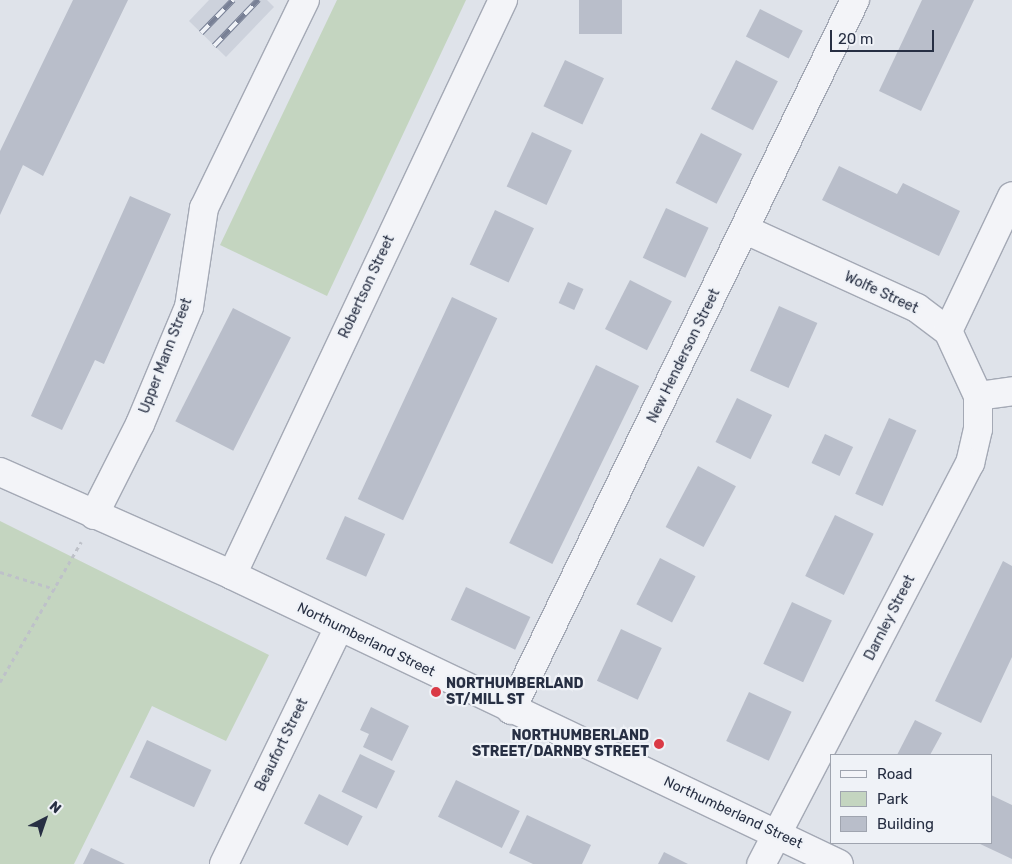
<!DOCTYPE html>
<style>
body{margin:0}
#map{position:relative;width:1012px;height:864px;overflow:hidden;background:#dfe3ea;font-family:Rubik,sans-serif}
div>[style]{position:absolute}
.built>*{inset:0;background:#cdd2dc}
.green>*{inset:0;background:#c4d5c0}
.building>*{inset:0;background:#b9beca;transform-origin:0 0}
.path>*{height:3px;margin-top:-1.5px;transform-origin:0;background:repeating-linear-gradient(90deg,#bec1c9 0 4px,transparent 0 8px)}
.roads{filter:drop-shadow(1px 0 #a4a9b5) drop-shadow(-1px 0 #a4a9b5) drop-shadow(0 1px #a4a9b5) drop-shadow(0 -1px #a4a9b5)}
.minor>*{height:28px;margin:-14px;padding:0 14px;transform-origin:14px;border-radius:14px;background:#f3f4f8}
.rail>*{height:5.5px;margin-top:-2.75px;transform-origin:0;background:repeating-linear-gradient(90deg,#eff2f7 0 11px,#788095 0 22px);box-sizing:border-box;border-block:1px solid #788095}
.dots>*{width:14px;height:14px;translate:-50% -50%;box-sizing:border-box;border:2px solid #eff2f7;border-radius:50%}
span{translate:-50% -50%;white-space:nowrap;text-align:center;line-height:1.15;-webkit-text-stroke:4.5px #eff2f7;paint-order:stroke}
.street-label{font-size:14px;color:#272f43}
.poi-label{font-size:14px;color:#272f43;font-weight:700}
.left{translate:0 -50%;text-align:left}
.right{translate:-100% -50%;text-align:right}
.legend{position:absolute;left:830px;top:754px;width:162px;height:90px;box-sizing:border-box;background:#eff2f7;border:1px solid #9fa4af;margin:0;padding:6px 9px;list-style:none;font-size:15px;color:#272f43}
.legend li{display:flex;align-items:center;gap:10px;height:25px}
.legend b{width:25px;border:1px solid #9fa4af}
.north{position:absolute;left:20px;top:794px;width:50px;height:50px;-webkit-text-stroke:4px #eff2f7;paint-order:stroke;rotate:41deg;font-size:14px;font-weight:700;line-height:20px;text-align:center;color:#272f43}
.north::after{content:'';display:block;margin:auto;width:18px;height:22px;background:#272f43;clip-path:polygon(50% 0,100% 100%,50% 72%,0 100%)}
.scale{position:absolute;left:830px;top:30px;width:104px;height:22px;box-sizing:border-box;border:2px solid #272f43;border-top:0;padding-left:6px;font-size:15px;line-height:18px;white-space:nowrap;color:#272f43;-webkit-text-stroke:4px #eff2f7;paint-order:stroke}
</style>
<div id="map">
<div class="built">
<i style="clip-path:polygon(209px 0,267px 0,274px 7px,226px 57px,189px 21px)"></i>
</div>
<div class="green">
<i style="clip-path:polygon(337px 0,466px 0,327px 296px,220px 245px)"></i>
<i style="clip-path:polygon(0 521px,269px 655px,226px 741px,152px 706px,74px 864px,0 864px)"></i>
</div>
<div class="building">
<i style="clip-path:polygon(73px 0,128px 0,43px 176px,23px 165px,0 215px,0 151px)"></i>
<i style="left:579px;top:0;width:43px;height:34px"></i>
<i style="clip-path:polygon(922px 0,974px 0,921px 111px,879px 91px)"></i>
<i style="left:760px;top:9px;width:48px;height:31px;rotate:27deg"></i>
<i style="left:565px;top:60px;width:43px;height:51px;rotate:25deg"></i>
<i style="left:736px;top:60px;width:47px;height:55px;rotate:27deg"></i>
<i style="left:532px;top:132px;width:44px;height:60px;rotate:25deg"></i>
<i style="left:701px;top:133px;width:46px;height:56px;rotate:27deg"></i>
<i style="clip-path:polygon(839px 166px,897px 194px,903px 183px,960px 211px,939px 256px,822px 200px)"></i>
<i style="clip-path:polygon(130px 196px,171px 214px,104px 364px,95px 360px,62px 430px,31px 416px)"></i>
<i style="left:666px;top:208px;width:47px;height:55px;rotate:25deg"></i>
<i style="left:495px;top:210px;width:43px;height:60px;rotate:25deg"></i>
<i style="left:630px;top:280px;width:47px;height:55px;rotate:27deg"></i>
<i style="left:568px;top:282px;width:17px;height:23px;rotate:24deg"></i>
<i style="left:452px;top:297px;width:50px;height:223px;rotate:25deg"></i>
<i style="left:779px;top:306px;width:42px;height:71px;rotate:24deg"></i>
<i style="left:233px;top:308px;width:65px;height:127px;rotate:27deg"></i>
<i style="left:596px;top:365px;width:48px;height:198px;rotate:26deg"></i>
<i style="left:737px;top:398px;width:39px;height:49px;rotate:26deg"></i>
<i style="left:889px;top:418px;width:30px;height:83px;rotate:24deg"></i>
<i style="left:825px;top:434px;width:31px;height:32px;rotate:25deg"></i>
<i style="left:698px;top:466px;width:43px;height:69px;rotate:28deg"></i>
<i style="left:835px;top:515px;width:43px;height:68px;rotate:26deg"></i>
<i style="left:345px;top:516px;width:44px;height:47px;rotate:24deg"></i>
<i style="left:660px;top:558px;width:40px;height:52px;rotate:27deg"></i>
<i style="clip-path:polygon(1003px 561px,1012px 566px,1012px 657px,981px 723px,935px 701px)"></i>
<i style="left:466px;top:587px;width:71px;height:36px;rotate:25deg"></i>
<i style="left:792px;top:602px;width:44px;height:68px;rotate:25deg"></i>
<i style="left:621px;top:629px;width:45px;height:57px;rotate:25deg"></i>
<i style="left:749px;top:692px;width:47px;height:54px;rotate:25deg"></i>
<i style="clip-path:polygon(371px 707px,409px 726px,392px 761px,363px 747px,369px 734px,360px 730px)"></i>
<i style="clip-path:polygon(915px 720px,942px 733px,930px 755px,897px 755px)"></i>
<i style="left:147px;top:740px;width:71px;height:41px;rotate:25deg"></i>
<i style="left:360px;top:754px;width:39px;height:42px;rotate:26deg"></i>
<i style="left:456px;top:780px;width:71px;height:41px;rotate:26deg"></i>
<i style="left:319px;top:794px;width:49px;height:33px;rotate:27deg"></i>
<i style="clip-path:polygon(991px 795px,1012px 805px,1012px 859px,978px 843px,991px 843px)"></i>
<i style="clip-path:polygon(527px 815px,591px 845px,582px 864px,533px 864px,509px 853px)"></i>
<i style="clip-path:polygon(91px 848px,125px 864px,83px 864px)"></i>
<i style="clip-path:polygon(664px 852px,688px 864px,658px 864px)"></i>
</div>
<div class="path">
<i style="left:0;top:572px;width:58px;rotate:17.2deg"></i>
<i style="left:0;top:682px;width:162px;rotate:-59.9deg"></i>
</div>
<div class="roads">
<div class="minor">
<i style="left:746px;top:230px;width:188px;rotate:24.5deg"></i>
<i style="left:917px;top:308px;width:39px;rotate:37deg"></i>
<i style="left:948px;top:331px;width:72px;rotate:65.2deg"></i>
<i style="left:978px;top:396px;width:33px;rotate:90deg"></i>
<i style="left:978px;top:429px;width:35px;rotate:103deg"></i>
<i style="left:970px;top:463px;width:452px;rotate:117.5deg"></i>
<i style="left:948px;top:331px;width:149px;rotate:-64.6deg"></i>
<i style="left:978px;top:396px;width:34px;rotate:-8deg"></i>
<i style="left:0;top:472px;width:254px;rotate:23.9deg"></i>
<i style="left:232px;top:575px;width:672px;rotate:25.46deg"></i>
<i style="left:94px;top:515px;width:102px;rotate:-63.2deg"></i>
<i style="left:140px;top:424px;width:127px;rotate:-67.3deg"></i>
<i style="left:189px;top:307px;width:100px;rotate:-81.4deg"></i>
<i style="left:204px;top:208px;width:231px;rotate:-64.1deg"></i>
<i style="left:232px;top:575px;width:636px;rotate:-64.77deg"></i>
<i style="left:511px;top:710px;width:789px;rotate:-64.15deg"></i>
<i style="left:224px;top:864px;width:263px;rotate:-64.1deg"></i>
</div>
</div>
<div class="rail">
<i style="left:201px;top:33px;width:46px;rotate:-45.9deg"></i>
<i style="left:214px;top:46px;width:64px;rotate:-46.3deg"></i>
</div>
<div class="dots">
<i style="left:436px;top:692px;background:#da3a46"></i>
<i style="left:659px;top:744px;background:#da3a46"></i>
</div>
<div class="street-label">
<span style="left:367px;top:287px;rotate:-65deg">Robertson Street</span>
<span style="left:881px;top:293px;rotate:25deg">Wolfe Street</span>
<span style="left:166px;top:356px;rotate:-69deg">Upper Mann Street</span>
<span style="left:684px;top:356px;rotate:-64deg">New Henderson Street</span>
<span style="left:890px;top:618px;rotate:-63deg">Darnley Street</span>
<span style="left:366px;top:640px;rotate:26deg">Northumberland Street</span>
<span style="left:282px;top:745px;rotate:-64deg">Beaufort Street</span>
<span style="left:733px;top:813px;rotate:25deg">Northumberland Street</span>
</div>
<div class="poi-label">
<span class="left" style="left:446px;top:692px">NORTHUMBERLAND<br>ST/MILL ST</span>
<span class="right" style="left:649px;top:744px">NORTHUMBERLAND<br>STREET/DARNBY STREET</span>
</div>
<ul class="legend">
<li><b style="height:6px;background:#f3f4f8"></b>Road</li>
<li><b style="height:14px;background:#c4d5c0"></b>Park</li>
<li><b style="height:14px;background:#b9beca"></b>Building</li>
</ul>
<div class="north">N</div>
<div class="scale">20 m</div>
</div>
